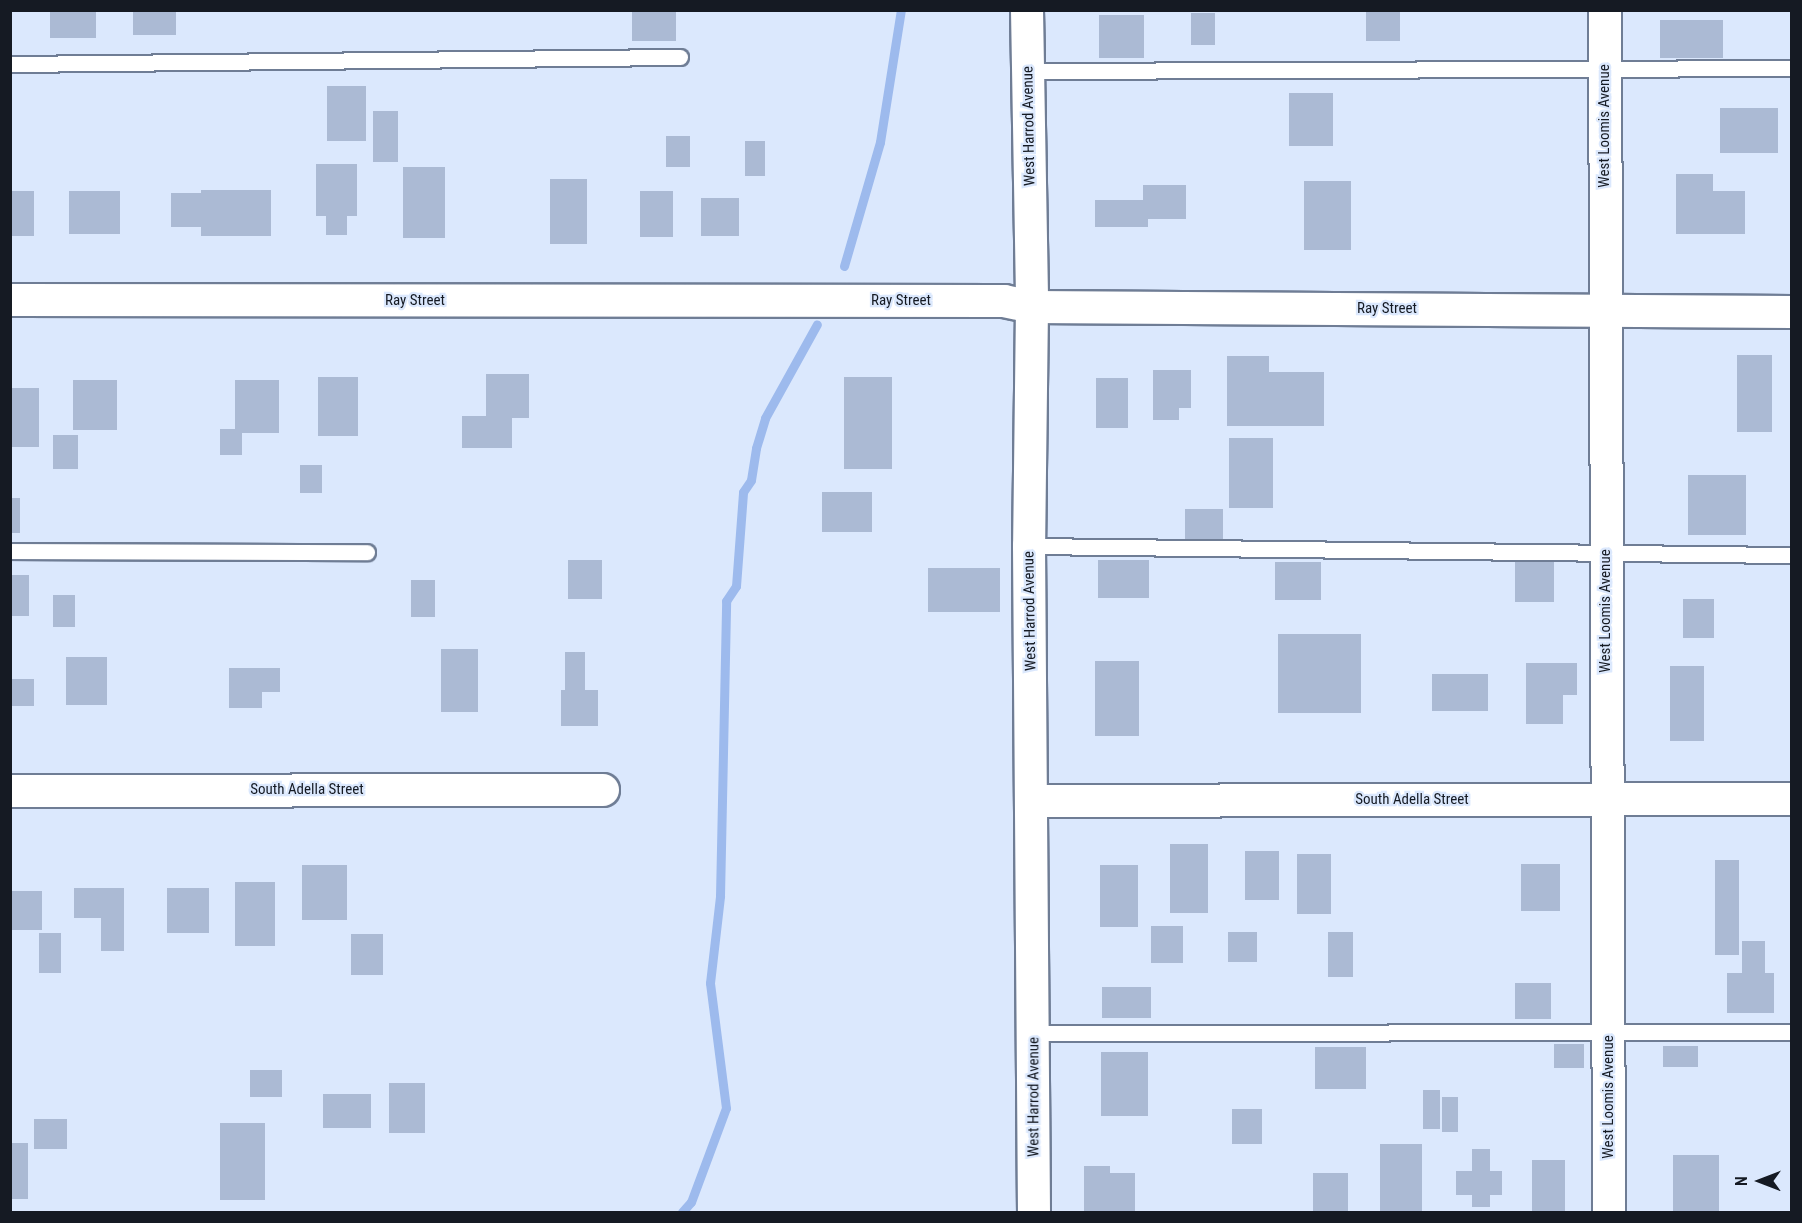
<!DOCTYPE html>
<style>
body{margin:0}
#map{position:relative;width:1802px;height:1223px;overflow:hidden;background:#dbe8fd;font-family:"Roboto Condensed",sans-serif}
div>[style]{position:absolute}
.stream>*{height:9px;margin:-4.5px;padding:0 4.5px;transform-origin:4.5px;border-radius:4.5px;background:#9dbaed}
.building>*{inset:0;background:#abbad4;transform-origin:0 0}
.roads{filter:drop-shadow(2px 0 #6f7d95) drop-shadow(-2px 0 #6f7d95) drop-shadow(0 2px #6f7d95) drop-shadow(0 -2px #6f7d95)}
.lane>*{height:15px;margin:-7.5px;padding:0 7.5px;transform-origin:7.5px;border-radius:7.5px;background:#fff}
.street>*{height:32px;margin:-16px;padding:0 16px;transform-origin:16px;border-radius:16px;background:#fff}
span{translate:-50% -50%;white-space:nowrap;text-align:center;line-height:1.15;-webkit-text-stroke:4.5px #dbe8fd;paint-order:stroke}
.street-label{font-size:15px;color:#151a23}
.frame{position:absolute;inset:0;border:12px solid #151a23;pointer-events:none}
.north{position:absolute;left:1730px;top:1151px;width:60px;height:60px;-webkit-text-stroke:4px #dbe8fd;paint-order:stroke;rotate:270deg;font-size:16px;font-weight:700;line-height:24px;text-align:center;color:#151a23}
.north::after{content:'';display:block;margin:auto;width:21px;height:27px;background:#151a23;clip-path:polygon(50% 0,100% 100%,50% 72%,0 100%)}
</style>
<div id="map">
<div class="stream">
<i style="left:844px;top:266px;width:129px;rotate:-73.8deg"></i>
<i style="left:880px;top:142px;width:134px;rotate:-81deg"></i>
<i style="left:682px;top:1212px;width:13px;rotate:-48deg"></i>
<i style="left:691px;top:1202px;width:100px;rotate:-69.6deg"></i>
<i style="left:726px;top:1108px;width:126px;rotate:-97.3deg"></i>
<i style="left:710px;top:983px;width:88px;rotate:-83.4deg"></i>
<i style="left:720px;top:896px;width:295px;rotate:-88.8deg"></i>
<i style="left:726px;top:601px;width:18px;rotate:-56deg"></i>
<i style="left:736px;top:586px;width:94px;rotate:-85.7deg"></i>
<i style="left:743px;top:492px;width:14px;rotate:-56deg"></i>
<i style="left:751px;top:480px;width:32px;rotate:-81deg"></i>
<i style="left:756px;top:448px;width:31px;rotate:-73deg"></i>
<i style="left:765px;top:418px;width:107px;rotate:-61deg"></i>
</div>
<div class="building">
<i style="left:50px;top:10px;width:46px;height:28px"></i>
<i style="left:133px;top:10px;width:43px;height:25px"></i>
<i style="left:632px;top:10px;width:44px;height:31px"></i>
<i style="left:1366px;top:10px;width:34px;height:31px"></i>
<i style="left:1191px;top:13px;width:24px;height:32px"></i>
<i style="left:1099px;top:15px;width:45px;height:43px"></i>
<i style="left:1660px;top:20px;width:63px;height:38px"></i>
<i style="left:327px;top:86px;width:39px;height:55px"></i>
<i style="left:1289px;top:93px;width:44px;height:53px"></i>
<i style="left:1720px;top:108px;width:58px;height:45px"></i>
<i style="left:373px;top:111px;width:25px;height:51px"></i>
<i style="left:666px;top:136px;width:24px;height:31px"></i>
<i style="left:745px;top:141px;width:20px;height:35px"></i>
<i style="clip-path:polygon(316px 164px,357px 164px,357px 216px,347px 216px,347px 235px,326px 235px,326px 216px,316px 216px)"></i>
<i style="left:403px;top:167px;width:42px;height:71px"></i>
<i style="clip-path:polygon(1676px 174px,1713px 174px,1713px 191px,1745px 191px,1745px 234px,1676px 234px)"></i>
<i style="left:550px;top:179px;width:37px;height:65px"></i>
<i style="left:1304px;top:181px;width:47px;height:69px"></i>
<i style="clip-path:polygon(1143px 185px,1186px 185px,1186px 219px,1148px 219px,1148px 227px,1095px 227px,1095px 200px,1143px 200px)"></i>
<i style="clip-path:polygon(201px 190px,271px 190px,271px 236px,201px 236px,201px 227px,171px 227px,171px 193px,201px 193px)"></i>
<i style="left:10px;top:191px;width:24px;height:45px"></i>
<i style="left:69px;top:191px;width:51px;height:43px"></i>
<i style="left:640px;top:191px;width:33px;height:46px"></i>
<i style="left:701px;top:198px;width:38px;height:38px"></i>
<i style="left:1737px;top:355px;width:35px;height:77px"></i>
<i style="clip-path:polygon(1227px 356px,1269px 356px,1269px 372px,1324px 372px,1324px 426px,1227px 426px)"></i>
<i style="clip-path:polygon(1153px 370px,1191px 370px,1191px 408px,1179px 408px,1179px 420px,1153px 420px)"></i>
<i style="clip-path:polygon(486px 374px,529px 374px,529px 418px,512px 418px,512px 448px,462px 448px,462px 416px,486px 416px)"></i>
<i style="left:318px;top:377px;width:40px;height:59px"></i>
<i style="left:844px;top:377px;width:48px;height:92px"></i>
<i style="left:1096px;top:378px;width:32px;height:50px"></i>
<i style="left:73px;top:380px;width:44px;height:50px"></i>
<i style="clip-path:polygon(235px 380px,279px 380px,279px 433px,242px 433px,242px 455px,220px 455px,220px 429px,235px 429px)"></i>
<i style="left:10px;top:388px;width:29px;height:59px"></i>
<i style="left:53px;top:435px;width:25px;height:34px"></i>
<i style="left:1229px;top:438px;width:44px;height:70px"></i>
<i style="left:300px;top:465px;width:22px;height:28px"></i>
<i style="left:1688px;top:475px;width:58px;height:60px"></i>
<i style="left:822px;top:492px;width:50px;height:40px"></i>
<i style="left:10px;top:498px;width:10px;height:35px"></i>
<i style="left:1185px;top:509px;width:38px;height:31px"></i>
<i style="left:568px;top:560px;width:34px;height:39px"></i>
<i style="left:1098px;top:560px;width:51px;height:38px"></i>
<i style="left:1275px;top:562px;width:46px;height:38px"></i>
<i style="left:1515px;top:562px;width:39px;height:40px"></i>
<i style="left:928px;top:568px;width:72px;height:44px"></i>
<i style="left:10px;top:575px;width:19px;height:41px"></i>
<i style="left:411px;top:580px;width:24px;height:37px"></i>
<i style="left:53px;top:595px;width:22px;height:32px"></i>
<i style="left:1683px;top:599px;width:31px;height:39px"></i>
<i style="left:1278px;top:634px;width:83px;height:79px"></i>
<i style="left:441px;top:649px;width:37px;height:63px"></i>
<i style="clip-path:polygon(565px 652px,585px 652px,585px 690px,598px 690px,598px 726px,561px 726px,561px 690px,565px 690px)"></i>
<i style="left:66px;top:657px;width:41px;height:48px"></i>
<i style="left:1095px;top:661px;width:44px;height:75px"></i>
<i style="clip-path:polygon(1526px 663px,1577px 663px,1577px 695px,1563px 695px,1563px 724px,1526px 724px)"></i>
<i style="left:1670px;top:666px;width:34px;height:75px"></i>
<i style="clip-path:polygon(229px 668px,280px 668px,280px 692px,262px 692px,262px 708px,229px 708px)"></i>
<i style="left:1432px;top:674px;width:56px;height:37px"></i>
<i style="left:10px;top:679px;width:24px;height:27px"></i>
<i style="left:1170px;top:844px;width:38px;height:69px"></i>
<i style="left:1245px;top:851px;width:34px;height:49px"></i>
<i style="left:1297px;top:854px;width:34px;height:60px"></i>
<i style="left:1715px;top:860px;width:24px;height:95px"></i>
<i style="left:1521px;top:864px;width:39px;height:47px"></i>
<i style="left:302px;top:865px;width:45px;height:55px"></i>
<i style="left:1100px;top:865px;width:38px;height:62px"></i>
<i style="left:235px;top:882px;width:40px;height:64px"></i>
<i style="clip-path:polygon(74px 888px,124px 888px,124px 951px,101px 951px,101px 918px,74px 918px)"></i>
<i style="left:167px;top:888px;width:42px;height:45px"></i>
<i style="left:10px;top:891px;width:32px;height:39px"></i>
<i style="left:1151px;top:926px;width:32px;height:37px"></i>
<i style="left:1228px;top:932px;width:29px;height:30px"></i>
<i style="left:1328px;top:932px;width:25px;height:45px"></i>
<i style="left:39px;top:933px;width:22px;height:40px"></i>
<i style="left:351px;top:934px;width:32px;height:41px"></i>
<i style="clip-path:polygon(1742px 941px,1765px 941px,1765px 973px,1774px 973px,1774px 1013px,1727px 1013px,1727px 973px,1742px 973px)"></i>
<i style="left:1515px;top:983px;width:36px;height:36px"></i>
<i style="left:1102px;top:987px;width:49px;height:31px"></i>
<i style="left:1554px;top:1044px;width:30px;height:24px"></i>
<i style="left:1663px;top:1046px;width:35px;height:21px"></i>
<i style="left:1315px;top:1047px;width:51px;height:42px"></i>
<i style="left:1101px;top:1052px;width:47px;height:64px"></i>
<i style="left:250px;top:1070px;width:32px;height:27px"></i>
<i style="left:389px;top:1083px;width:36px;height:50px"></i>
<i style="left:1423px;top:1090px;width:17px;height:39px"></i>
<i style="left:323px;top:1094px;width:48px;height:34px"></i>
<i style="left:1442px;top:1097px;width:16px;height:35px"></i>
<i style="left:1232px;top:1109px;width:30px;height:35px"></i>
<i style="left:34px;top:1119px;width:33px;height:30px"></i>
<i style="left:220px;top:1123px;width:45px;height:77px"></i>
<i style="left:10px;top:1143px;width:18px;height:56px"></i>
<i style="left:1380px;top:1144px;width:42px;height:68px"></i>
<i style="clip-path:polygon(1472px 1149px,1490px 1149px,1490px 1171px,1502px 1171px,1502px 1195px,1490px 1195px,1490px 1207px,1472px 1207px,1472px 1195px,1456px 1195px,1456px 1171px,1472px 1171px)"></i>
<i style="left:1673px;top:1155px;width:46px;height:57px"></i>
<i style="left:1532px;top:1160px;width:33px;height:52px"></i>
<i style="clip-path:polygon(1084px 1166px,1110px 1166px,1110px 1173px,1135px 1173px,1135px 1212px,1084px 1212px)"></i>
<i style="left:1313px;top:1173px;width:35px;height:39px"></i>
</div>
<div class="roads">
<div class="lane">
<i style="left:10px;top:64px;width:670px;rotate:-0.6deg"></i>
<i style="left:1028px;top:71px;width:764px;rotate:-0.22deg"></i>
<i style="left:1029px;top:546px;width:763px;rotate:0.68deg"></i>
<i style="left:10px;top:551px;width:357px;rotate:0.2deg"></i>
<i style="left:1033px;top:1033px;width:759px;rotate:-0.08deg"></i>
</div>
<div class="street">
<i style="left:1027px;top:10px;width:297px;rotate:89deg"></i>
<i style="left:1032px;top:307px;width:239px;rotate:90.7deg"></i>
<i style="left:1029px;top:546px;width:666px;rotate:89.57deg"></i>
<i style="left:1605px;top:10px;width:1202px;rotate:89.81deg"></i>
<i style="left:10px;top:300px;width:994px;rotate:0.06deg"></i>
<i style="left:1004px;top:301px;width:29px;rotate:12deg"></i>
<i style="left:1032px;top:307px;width:760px;rotate:0.38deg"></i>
<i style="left:10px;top:791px;width:593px;rotate:-0.1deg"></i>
<i style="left:1032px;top:801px;width:760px;rotate:-0.15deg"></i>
</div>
</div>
<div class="street-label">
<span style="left:1029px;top:126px;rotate:-91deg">West Harrod Avenue</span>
<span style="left:1605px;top:126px;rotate:-90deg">West Loomis Avenue</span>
<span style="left:415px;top:301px">Ray Street</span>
<span style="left:901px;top:301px">Ray Street</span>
<span style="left:1387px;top:309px">Ray Street</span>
<span style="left:1030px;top:611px;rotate:-91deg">West Harrod Avenue</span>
<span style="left:1606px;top:611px;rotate:-90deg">West Loomis Avenue</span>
<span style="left:307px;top:790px">South Adella Street</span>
<span style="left:1412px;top:800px">South Adella Street</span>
<span style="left:1034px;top:1097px;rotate:-90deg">West Harrod Avenue</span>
<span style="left:1609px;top:1097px;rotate:-90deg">West Loomis Avenue</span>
</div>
<div class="frame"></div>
<div class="north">N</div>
</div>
